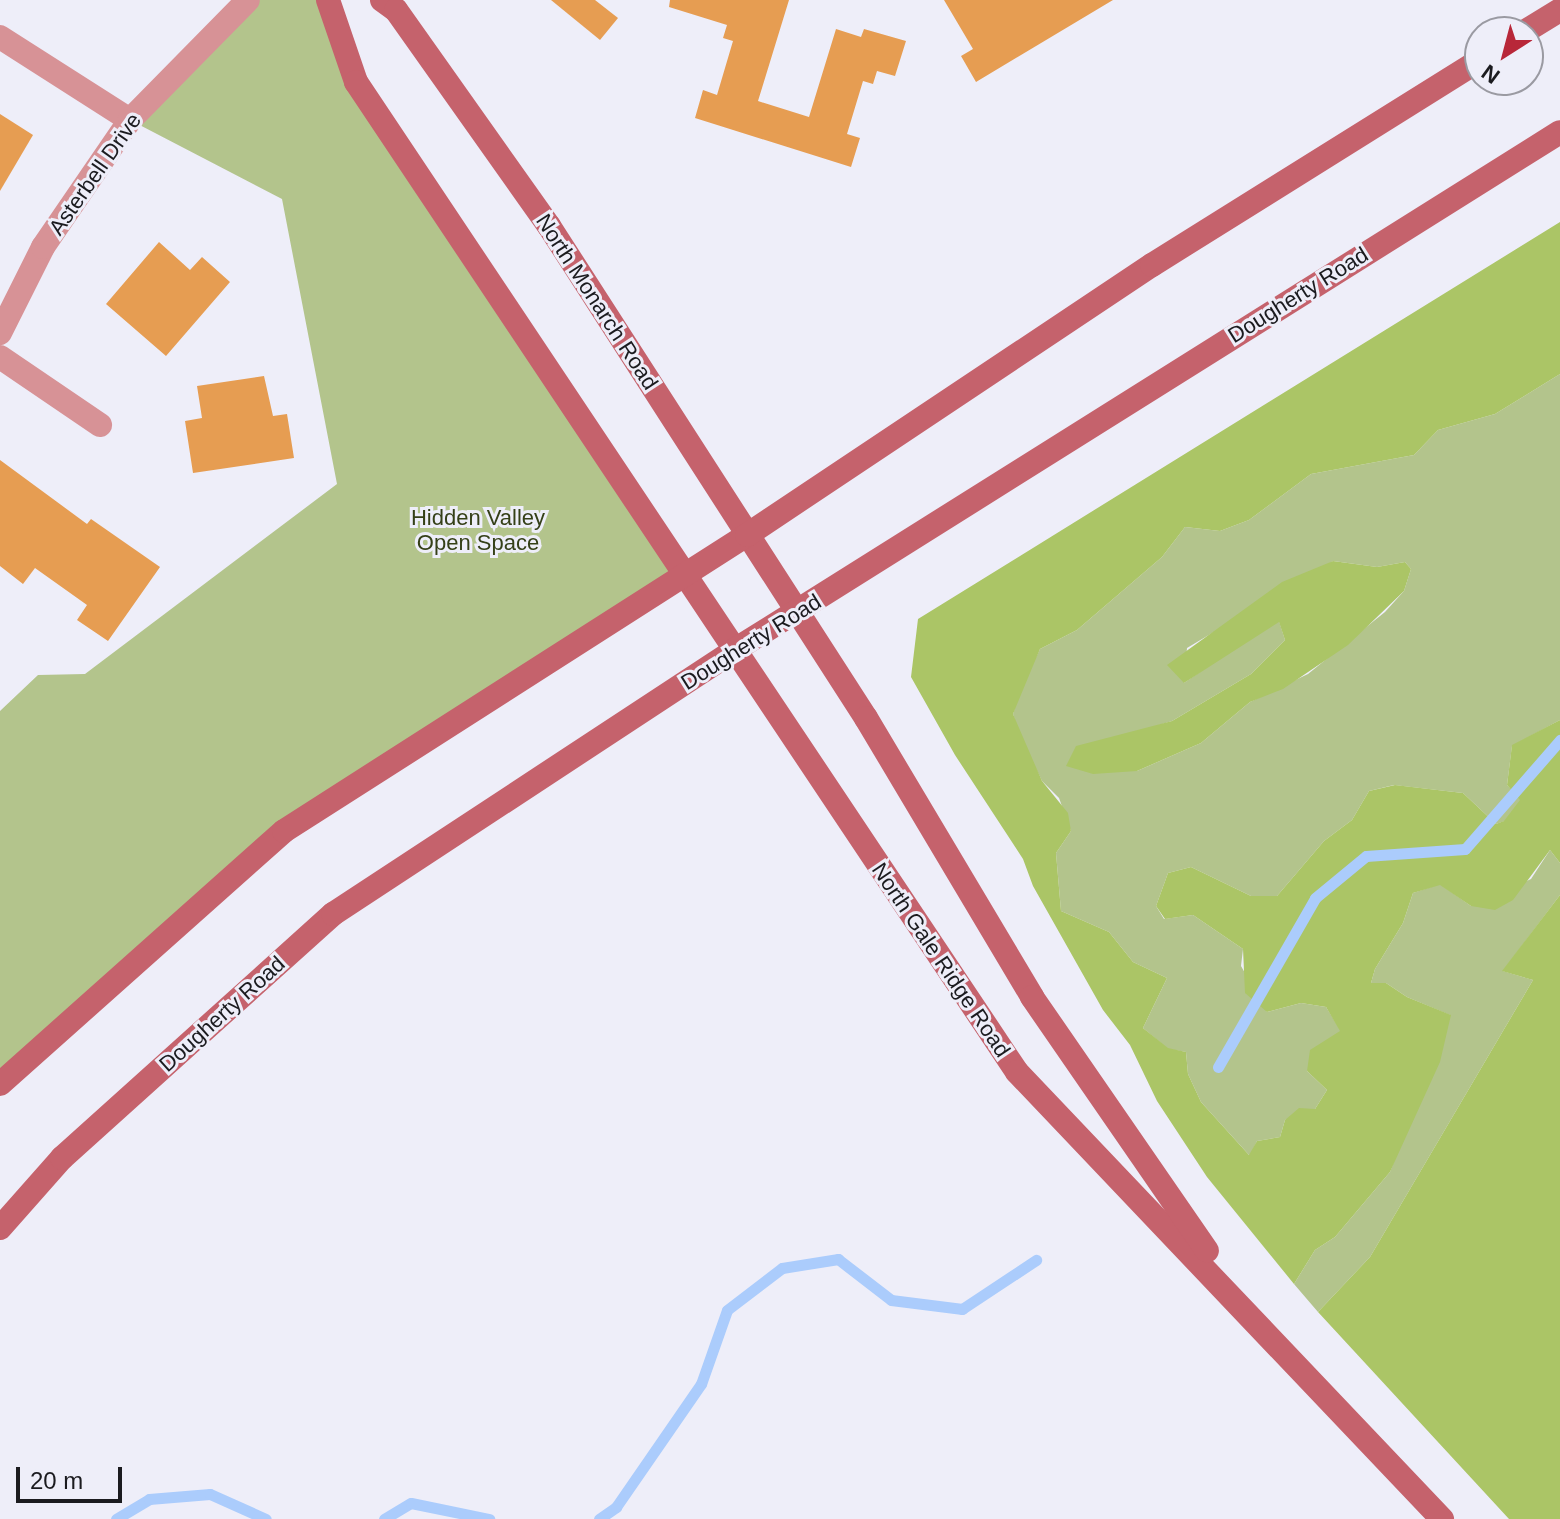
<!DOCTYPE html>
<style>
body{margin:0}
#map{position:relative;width:1560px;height:1519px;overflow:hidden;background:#eeeef9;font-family:Helvetica,sans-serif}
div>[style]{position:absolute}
.green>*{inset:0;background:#b3c48c}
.forest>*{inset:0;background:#abc566}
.stream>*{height:11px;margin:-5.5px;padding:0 5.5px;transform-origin:5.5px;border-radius:5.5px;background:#abccfc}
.building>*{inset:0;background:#e69d52}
.street>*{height:24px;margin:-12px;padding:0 12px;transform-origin:12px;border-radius:12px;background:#d79296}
.secondary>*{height:24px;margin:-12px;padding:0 12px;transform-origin:12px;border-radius:12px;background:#c5626c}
span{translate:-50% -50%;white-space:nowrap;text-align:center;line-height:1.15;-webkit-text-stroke:6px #eeeef9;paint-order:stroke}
.street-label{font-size:22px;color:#1b1b1f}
.park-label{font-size:22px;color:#354018}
.north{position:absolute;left:1464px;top:16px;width:80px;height:80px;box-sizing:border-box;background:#eeeef9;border:2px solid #9a9aa2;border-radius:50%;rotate:216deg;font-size:22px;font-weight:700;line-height:32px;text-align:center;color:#1b1b1f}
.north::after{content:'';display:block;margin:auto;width:28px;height:36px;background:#b82739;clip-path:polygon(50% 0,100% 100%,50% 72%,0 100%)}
.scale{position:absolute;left:16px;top:1467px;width:106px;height:36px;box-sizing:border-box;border:4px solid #1b1b1f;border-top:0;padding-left:10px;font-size:24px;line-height:28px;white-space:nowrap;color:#1b1b1f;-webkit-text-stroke:6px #eeeef9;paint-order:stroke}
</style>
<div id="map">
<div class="green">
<i style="clip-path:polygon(248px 0,328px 0,356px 82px,687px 574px,284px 831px,0 1084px,0 711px,38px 675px,85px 674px,337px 484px,282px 199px,130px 120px)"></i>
<i style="clip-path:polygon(evenodd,1560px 374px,1560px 720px,1512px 746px,1507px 785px,1521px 800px,1505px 821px,1496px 824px,1463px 793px,1394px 785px,1369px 791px,1352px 820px,1324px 841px,1277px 896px,1251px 896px,1191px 867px,1168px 873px,1156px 906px,1164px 919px,1193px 915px,1243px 949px,1241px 966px,1267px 1012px,1301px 1003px,1326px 1007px,1341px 1031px,1307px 1071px,1327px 1090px,1315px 1109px,1285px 1120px,1280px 1137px,1257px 1141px,1250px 1156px,1201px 1102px,1188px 1074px,1186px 1052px,1168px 1049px,1143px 1028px,1167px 978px,1133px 962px,1109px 932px,1061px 911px,1056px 853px,1071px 831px,1059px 798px,1042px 781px,1020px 736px,1013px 714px,1021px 688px,1040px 649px,1077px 630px,1162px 557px,1185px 527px,1220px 531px,1249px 520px,1311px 474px,1414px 455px,1438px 430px,1495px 414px,1560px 374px,1333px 561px,1377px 567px,1405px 562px,1411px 569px,1404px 591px,1385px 612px,1308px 674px,1250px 702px,1201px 743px,1137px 771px,1114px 769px,1134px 733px,1172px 721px,1251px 674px,1285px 640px,1279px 621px,1267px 626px,1184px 683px,1187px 648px,1333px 561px)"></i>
<i style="clip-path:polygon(1550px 850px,1560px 863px,1560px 895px,1503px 971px,1533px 980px,1370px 1257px,1318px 1312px,1294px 1284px,1315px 1250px,1335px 1237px,1390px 1172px,1450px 1015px,1407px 997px,1386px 983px,1371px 983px,1375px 969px,1403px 923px,1413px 893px,1440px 884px,1471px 906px,1531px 879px)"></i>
</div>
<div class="forest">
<i style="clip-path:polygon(1560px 222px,1560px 374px,1495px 414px,1438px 430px,1414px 455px,1311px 474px,1249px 520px,1220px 531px,1185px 527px,1162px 557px,1077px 630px,1040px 649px,1013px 714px,1042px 781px,1068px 813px,1071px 831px,1056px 853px,1061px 911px,1109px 932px,1133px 962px,1167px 978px,1143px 1028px,1168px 1048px,1186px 1052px,1188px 1074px,1201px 1102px,1249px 1155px,1257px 1141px,1280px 1137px,1285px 1120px,1299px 1108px,1315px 1109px,1327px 1090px,1307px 1071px,1310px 1050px,1340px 1031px,1326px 1007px,1301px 1003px,1267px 1012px,1245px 993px,1243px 949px,1193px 915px,1165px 919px,1156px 906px,1168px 873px,1191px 867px,1251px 896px,1277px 896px,1324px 841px,1352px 820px,1369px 791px,1395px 785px,1463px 793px,1496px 824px,1504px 821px,1520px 800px,1507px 785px,1512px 745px,1560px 720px,1560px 863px,1550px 850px,1513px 900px,1495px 910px,1471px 906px,1440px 885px,1413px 893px,1403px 923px,1375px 969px,1371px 983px,1386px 983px,1407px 997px,1451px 1015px,1440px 1062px,1390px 1172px,1335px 1237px,1315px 1250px,1294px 1284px,1207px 1177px,1157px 1101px,1130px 1045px,1103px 1010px,1033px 886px,1023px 859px,955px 755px,911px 677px,918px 619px)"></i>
<i style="clip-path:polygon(1333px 561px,1377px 567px,1405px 562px,1411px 569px,1404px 591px,1348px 645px,1283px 689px,1250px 702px,1201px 743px,1137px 771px,1093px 774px,1066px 766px,1076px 746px,1172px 721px,1251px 674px,1285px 640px,1279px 622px,1184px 683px,1167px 665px,1282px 582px)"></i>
<i style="clip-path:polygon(1560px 895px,1560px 1519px,1509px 1519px,1318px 1312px,1370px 1257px,1533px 980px,1502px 971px)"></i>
</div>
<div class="stream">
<i style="left:1218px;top:1067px;width:195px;rotate:-60.1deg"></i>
<i style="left:1315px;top:898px;width:66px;rotate:-39.5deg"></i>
<i style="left:1366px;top:856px;width:99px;rotate:-4deg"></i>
<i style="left:1465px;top:849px;width:145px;rotate:-48.9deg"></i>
<i style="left:116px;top:1519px;width:39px;rotate:-31deg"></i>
<i style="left:149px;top:1499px;width:61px;rotate:-4.7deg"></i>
<i style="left:210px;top:1494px;width:61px;rotate:24.1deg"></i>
<i style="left:384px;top:1519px;width:31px;rotate:-31deg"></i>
<i style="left:411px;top:1503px;width:80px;rotate:11.6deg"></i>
<i style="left:599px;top:1519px;width:21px;rotate:-35deg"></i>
<i style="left:616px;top:1507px;width:150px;rotate:-55.4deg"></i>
<i style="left:701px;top:1384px;width:78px;rotate:-70.6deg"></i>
<i style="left:727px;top:1310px;width:69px;rotate:-37.4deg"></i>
<i style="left:782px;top:1268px;width:57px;rotate:-9.1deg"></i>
<i style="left:838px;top:1259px;width:67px;rotate:37.7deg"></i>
<i style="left:891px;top:1300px;width:72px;rotate:7.2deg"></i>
<i style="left:962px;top:1309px;width:89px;rotate:-33.5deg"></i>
</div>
<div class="building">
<i style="clip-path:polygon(551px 0,595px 0,618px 18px,600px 40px)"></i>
<i style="clip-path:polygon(670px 0,789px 0,758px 101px,809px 117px,836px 29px,861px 37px,864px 29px,906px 41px,895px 76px,877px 71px,873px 84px,863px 81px,847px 134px,860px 138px,851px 167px,695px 118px,703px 90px,717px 95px,733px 41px,723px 38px,727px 25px,669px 7px)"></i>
<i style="clip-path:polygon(944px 0,1113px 0,976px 82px,961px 56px,973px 49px)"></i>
<i style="clip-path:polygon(0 114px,33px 135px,0 191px)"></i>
<i style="clip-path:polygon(159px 242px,190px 270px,202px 257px,230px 282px,166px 356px,106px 304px)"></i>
<i style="clip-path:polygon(264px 376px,273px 416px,287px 414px,294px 458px,193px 473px,185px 421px,202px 418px,197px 386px)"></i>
<i style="clip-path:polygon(0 460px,87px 524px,91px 519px,160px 567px,108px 641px,77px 620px,87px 605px,35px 568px,23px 584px,0 566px)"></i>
</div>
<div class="street">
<i style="left:0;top:37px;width:154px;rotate:32.6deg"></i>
<i style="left:0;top:333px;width:96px;rotate:-63.4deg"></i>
<i style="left:43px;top:247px;width:154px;rotate:-55.6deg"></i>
<i style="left:130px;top:120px;width:168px;rotate:-45.5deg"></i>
<i style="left:0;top:357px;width:121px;rotate:34.2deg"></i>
</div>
<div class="secondary">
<i style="left:328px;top:0;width:87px;rotate:71.1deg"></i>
<i style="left:356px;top:82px;width:1190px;rotate:56.27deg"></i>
<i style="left:1017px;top:1072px;width:617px;rotate:46.45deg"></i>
<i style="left:382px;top:0;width:17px;rotate:36deg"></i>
<i style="left:396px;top:10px;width:265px;rotate:54.7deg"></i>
<i style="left:549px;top:226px;width:585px;rotate:57.21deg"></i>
<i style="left:866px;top:718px;width:325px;rotate:59.2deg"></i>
<i style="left:1032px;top:997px;width:308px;rotate:55.4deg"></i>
<i style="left:1524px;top:32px;width:42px;rotate:-31.4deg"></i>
<i style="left:0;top:1084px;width:380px;rotate:-41.7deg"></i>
<i style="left:284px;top:831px;width:550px;rotate:-32.59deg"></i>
<i style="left:747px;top:535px;width:487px;rotate:-33.7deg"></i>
<i style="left:1152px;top:265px;width:387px;rotate:-32deg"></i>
<i style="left:0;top:1228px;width:94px;rotate:-48.5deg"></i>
<i style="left:62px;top:1158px;width:365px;rotate:-42deg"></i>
<i style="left:333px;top:914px;width:479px;rotate:-33.3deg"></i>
<i style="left:733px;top:651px;width:976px;rotate:-32.11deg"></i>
</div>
<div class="street-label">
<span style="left:95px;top:174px;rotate:-55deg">Asterbell Drive</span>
<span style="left:1298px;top:295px;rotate:-32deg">Dougherty Road</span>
<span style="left:597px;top:302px;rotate:57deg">North Monarch Road</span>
<span style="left:751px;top:642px;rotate:-32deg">Dougherty Road</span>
<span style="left:941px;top:960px;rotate:56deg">North Gale Ridge Road</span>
<span style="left:222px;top:1014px;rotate:-42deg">Dougherty Road</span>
</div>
<div class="park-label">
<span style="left:478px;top:530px">Hidden Valley<br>Open Space</span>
</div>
<div class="north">N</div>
<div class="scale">20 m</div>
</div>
